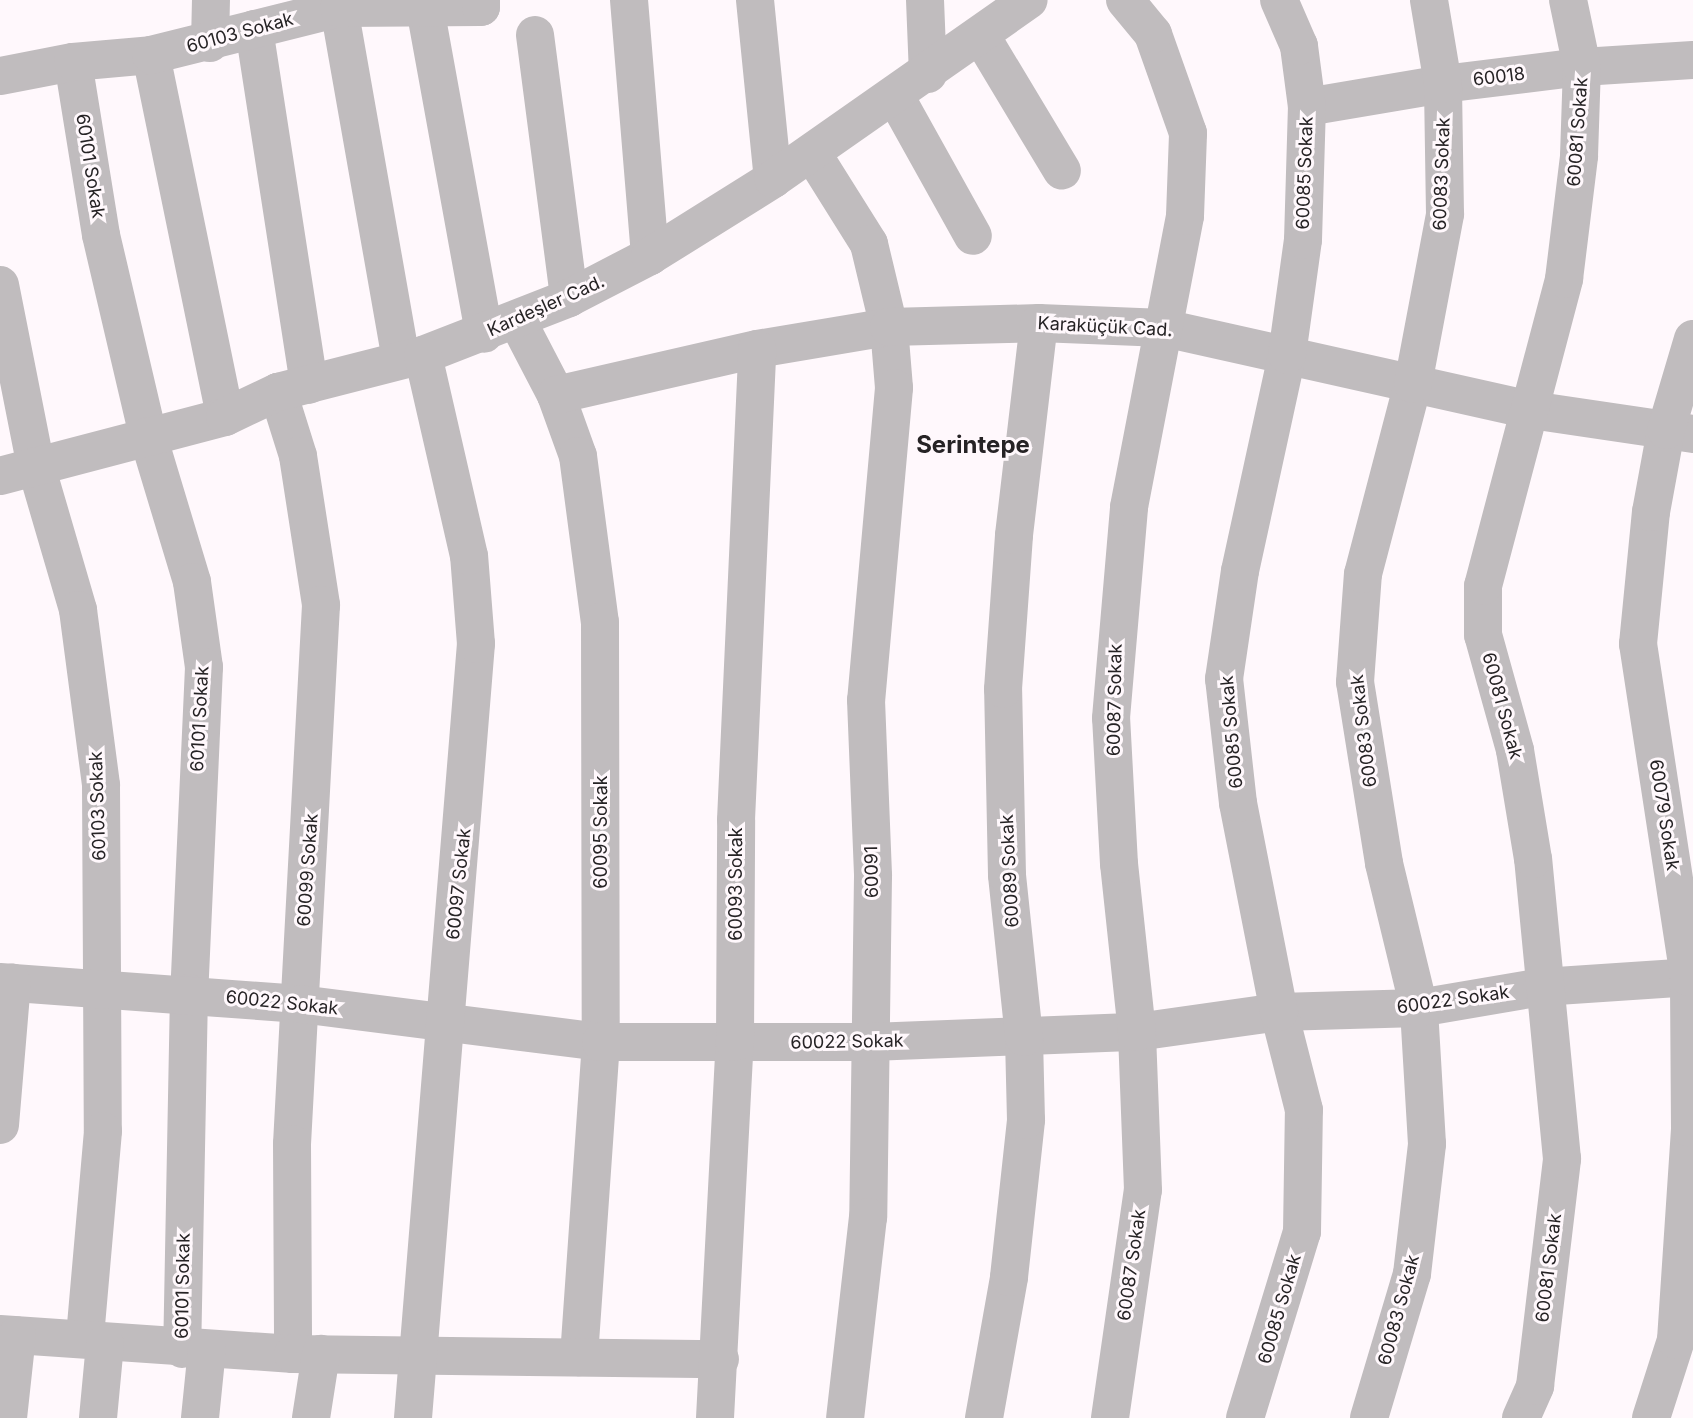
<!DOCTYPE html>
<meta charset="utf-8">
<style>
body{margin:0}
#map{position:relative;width:1693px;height:1418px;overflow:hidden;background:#fff8fc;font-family:Inter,sans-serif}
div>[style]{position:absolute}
.minor>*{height:38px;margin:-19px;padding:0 19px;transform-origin:19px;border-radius:19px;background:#c0bcbe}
span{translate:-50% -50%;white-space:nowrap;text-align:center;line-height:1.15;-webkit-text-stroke:6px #fff8fc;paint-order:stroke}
.street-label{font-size:18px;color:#262325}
.district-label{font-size:24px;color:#262325;font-weight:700}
</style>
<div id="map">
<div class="minor">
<i style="left:629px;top:0;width:257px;rotate:85.3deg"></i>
<i style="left:755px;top:0;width:180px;rotate:84.3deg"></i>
<i style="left:925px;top:0;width:74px;rotate:87.7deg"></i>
<i style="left:339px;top:8px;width:357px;rotate:80deg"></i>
<i style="left:425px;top:8px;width:331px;rotate:79.7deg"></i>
<i style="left:254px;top:29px;width:360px;rotate:81.2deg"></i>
<i style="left:535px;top:35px;width:265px;rotate:82.6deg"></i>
<i style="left:981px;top:36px;width:157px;rotate:59deg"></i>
<i style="left:210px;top:43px;width:43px;rotate:-88.7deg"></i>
<i style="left:151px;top:55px;width:369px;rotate:78.4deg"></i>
<i style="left:73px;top:62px;width:175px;rotate:80.8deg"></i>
<i style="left:101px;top:235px;width:206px;rotate:76.8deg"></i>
<i style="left:148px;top:436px;width:152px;rotate:73.2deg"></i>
<i style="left:192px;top:582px;width:86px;rotate:82deg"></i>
<i style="left:204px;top:667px;width:326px;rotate:92.6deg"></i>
<i style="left:189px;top:993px;width:356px;rotate:91.1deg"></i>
<i style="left:0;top:76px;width:74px;rotate:-10.9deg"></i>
<i style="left:73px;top:62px;width:78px;rotate:-5.1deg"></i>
<i style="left:151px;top:55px;width:194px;rotate:-14deg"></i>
<i style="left:339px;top:8px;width:142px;rotate:-0.4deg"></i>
<i style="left:481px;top:7px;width:7px;rotate:-90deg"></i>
<i style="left:895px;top:96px;width:160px;rotate:60.9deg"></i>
<i style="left:1307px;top:107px;width:138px;rotate:-9.6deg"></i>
<i style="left:1443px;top:84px;width:140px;rotate:-7deg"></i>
<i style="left:1582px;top:67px;width:111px;rotate:-3.6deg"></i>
<i style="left:812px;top:153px;width:107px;rotate:57.9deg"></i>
<i style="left:869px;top:244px;width:85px;rotate:76.5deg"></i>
<i style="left:889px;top:327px;width:61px;rotate:85.3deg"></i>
<i style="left:894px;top:388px;width:313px;rotate:95.1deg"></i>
<i style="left:866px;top:700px;width:176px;rotate:87.7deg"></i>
<i style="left:873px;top:876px;width:341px;rotate:90.8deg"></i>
<i style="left:868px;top:1217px;width:202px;rotate:96.5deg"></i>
<i style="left:0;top:285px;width:185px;rotate:78.8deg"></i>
<i style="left:36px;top:466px;width:150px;rotate:73.7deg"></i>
<i style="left:78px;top:610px;width:177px;rotate:82.5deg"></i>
<i style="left:101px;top:785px;width:346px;rotate:89.7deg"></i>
<i style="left:103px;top:1131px;width:207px;rotate:95deg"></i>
<i style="left:518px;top:322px;width:82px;rotate:62.5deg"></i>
<i style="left:556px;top:395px;width:65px;rotate:70.2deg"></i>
<i style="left:578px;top:456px;width:167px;rotate:82.5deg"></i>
<i style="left:600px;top:622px;width:420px;rotate:89.9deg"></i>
<i style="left:601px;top:1042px;width:316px;rotate:94deg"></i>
<i style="left:278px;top:392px;width:67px;rotate:72.6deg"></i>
<i style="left:298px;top:456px;width:151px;rotate:81.2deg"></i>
<i style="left:321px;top:605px;width:540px;rotate:93.08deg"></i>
<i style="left:292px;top:1144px;width:210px;rotate:89.7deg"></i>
<i style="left:556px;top:395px;width:206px;rotate:-12.9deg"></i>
<i style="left:757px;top:349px;width:134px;rotate:-9.5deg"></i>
<i style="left:889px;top:327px;width:150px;rotate:-1.5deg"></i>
<i style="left:1039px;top:323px;width:125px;rotate:2.3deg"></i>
<i style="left:1164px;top:328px;width:376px;rotate:12.6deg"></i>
<i style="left:1531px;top:410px;width:164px;rotate:8.4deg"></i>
<i style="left:0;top:476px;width:233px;rotate:-14.7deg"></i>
<i style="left:225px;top:417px;width:59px;rotate:-25.3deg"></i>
<i style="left:278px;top:392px;width:150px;rotate:-14.3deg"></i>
<i style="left:423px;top:355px;width:157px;rotate:-21.3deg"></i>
<i style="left:569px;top:298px;width:91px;rotate:-27.4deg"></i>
<i style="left:650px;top:256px;width:145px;rotate:-32deg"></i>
<i style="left:773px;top:179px;width:312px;rotate:-35deg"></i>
<i style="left:0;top:982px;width:301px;rotate:4.2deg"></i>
<i style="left:300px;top:1004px;width:303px;rotate:7.2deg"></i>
<i style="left:601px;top:1042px;width:270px"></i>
<i style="left:871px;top:1042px;width:266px;rotate:-2.2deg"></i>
<i style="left:1137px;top:1032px;width:143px;rotate:-8deg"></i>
<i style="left:1279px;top:1012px;width:140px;rotate:-1.6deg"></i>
<i style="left:1419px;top:1008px;width:125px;rotate:-9.7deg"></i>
<i style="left:1542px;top:987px;width:151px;rotate:-3.8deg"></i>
<i style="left:0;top:1125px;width:143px;rotate:-85.2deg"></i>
<i style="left:0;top:1334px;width:294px;rotate:3.9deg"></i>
<i style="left:293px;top:1354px;width:427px;rotate:0.7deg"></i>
<i style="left:8px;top:1418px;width:83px;rotate:-83.8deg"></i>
<i style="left:98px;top:1418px;width:74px;rotate:-84.6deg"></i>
<i style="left:200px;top:1418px;width:69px;rotate:-84.2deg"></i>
<i style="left:311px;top:1418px;width:65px;rotate:-81.1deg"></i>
<i style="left:413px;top:1418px;width:777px;rotate:-85.35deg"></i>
<i style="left:476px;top:644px;width:88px;rotate:-94.5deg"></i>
<i style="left:469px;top:556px;width:206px;rotate:-102.9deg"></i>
<i style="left:715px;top:1418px;width:377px;rotate:-87deg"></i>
<i style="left:735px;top:1042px;width:222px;rotate:-89.7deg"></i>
<i style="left:736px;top:820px;width:471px;rotate:-87.4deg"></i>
<i style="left:984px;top:1418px;width:143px;rotate:-79.9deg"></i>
<i style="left:1009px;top:1277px;width:158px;rotate:-83.8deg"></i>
<i style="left:1026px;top:1120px;width:83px;rotate:-91.4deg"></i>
<i style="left:1024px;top:1037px;width:163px;rotate:-96deg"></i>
<i style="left:1007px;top:875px;width:186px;rotate:-91.2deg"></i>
<i style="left:1003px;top:689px;width:154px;rotate:-85.9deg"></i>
<i style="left:1014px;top:535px;width:213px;rotate:-83.3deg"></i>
<i style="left:1110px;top:1418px;width:230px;rotate:-81.8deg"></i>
<i style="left:1143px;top:1190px;width:158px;rotate:-92.2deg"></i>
<i style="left:1137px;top:1032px;width:169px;rotate:-96.1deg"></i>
<i style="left:1119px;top:864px;width:146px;rotate:-93.1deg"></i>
<i style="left:1111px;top:718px;width:212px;rotate:-85.1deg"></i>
<i style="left:1129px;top:507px;width:296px;rotate:-79.1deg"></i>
<i style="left:1185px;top:216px;width:83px;rotate:-87.9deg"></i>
<i style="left:1188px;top:133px;width:105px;rotate:-109.5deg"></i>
<i style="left:1153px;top:34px;width:44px;rotate:-129.5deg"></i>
<i style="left:1245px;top:1418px;width:195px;rotate:-73deg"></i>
<i style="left:1302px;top:1232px;width:122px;rotate:-89.1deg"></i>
<i style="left:1304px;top:1110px;width:101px;rotate:-104.3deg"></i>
<i style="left:1279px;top:1012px;width:213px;rotate:-101.1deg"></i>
<i style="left:1238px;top:803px;width:125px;rotate:-96.4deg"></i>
<i style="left:1224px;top:679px;width:109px;rotate:-81.6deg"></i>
<i style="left:1240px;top:571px;width:221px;rotate:-77.7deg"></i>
<i style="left:1287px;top:355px;width:116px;rotate:-82.1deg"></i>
<i style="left:1303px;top:240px;width:133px;rotate:-88.3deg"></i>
<i style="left:1307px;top:107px;width:62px;rotate:-97.5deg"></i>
<i style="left:1299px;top:46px;width:50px;rotate:-113.5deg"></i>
<i style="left:1369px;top:1418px;width:150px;rotate:-73.4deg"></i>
<i style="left:1412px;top:1274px;width:131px;rotate:-83.4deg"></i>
<i style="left:1427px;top:1144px;width:136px;rotate:-93.4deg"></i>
<i style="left:1419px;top:1008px;width:149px;rotate:-103.6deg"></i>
<i style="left:1384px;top:863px;width:183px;rotate:-99.1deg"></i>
<i style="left:1355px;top:682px;width:108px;rotate:-85.8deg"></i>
<i style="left:1363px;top:574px;width:196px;rotate:-75.3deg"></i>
<i style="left:1413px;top:384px;width:173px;rotate:-79.3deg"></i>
<i style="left:1445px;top:214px;width:130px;rotate:-90.9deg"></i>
<i style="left:1443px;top:84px;width:85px;rotate:-99.5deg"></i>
<i style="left:1521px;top:1418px;width:35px;rotate:-66deg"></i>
<i style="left:1535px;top:1386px;width:229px;rotate:-83.2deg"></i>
<i style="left:1562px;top:1159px;width:301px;rotate:-95.5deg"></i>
<i style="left:1533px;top:859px;width:110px;rotate:-99.4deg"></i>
<i style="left:1515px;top:750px;width:119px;rotate:-105.5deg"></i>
<i style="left:1483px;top:635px;width:49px;rotate:-90deg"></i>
<i style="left:1483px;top:586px;width:318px;rotate:-75.2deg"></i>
<i style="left:1564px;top:279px;width:124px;rotate:-83deg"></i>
<i style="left:1579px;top:156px;width:89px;rotate:-88.1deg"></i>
<i style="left:1582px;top:67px;width:68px;rotate:-101.8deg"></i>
<i style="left:1651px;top:1418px;width:82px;rotate:-72.2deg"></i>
<i style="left:1676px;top:1340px;width:212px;rotate:-86.2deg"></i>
<i style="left:1690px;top:1128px;width:151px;rotate:-90.4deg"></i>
<i style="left:1689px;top:977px;width:337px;rotate:-98.7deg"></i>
<i style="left:1638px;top:644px;width:133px;rotate:-84.4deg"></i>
<i style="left:1651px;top:512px;width:83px;rotate:-79.6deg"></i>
<i style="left:1666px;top:430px;width:95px;rotate:-73.5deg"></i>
</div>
<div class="street-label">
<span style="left:240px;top:33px;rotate:-15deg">60103 Sokak</span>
<span style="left:1499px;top:77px;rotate:-7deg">60018</span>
<span style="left:1578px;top:132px;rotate:-86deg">60081 Sokak</span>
<span style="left:90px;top:166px;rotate:81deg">60101 Sokak</span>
<span style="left:1305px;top:173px;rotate:-88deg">60085 Sokak</span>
<span style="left:1442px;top:174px;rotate:-88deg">60083 Sokak</span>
<span style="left:546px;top:306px;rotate:-24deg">Kardeşler Cad.</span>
<span style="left:1105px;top:327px;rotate:3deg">Karaküçük Cad.</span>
<span style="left:1115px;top:700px;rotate:-89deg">60087 Sokak</span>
<span style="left:1502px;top:706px;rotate:75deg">60081 Sokak</span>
<span style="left:200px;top:719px;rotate:-87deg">60101 Sokak</span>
<span style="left:1364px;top:731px;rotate:-97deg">60083 Sokak</span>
<span style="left:1232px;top:732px;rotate:-95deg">60085 Sokak</span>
<span style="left:98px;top:806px;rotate:-92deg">60103 Sokak</span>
<span style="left:1664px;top:815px;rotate:81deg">60079 Sokak</span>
<span style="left:601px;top:832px;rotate:-90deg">60095 Sokak</span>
<span style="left:308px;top:870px;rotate:-86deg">60099 Sokak</span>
<span style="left:1010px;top:871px;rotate:-93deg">60089 Sokak</span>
<span style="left:872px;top:872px;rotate:-91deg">60091</span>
<span style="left:459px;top:884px;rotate:-84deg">60097 Sokak</span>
<span style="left:736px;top:884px;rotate:-90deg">60093 Sokak</span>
<span style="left:1453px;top:1000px;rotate:-8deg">60022 Sokak</span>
<span style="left:282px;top:1003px;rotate:6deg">60022 Sokak</span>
<span style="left:847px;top:1042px;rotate:-1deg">60022 Sokak</span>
<span style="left:1132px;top:1265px;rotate:-82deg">60087 Sokak</span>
<span style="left:1549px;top:1268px;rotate:-83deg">60081 Sokak</span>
<span style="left:183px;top:1286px;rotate:-89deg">60101 Sokak</span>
<span style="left:1280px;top:1309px;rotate:-74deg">60085 Sokak</span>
<span style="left:1399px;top:1310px;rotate:-75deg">60083 Sokak</span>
</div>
<div class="district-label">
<span style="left:973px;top:445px">Serintepe</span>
</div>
</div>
